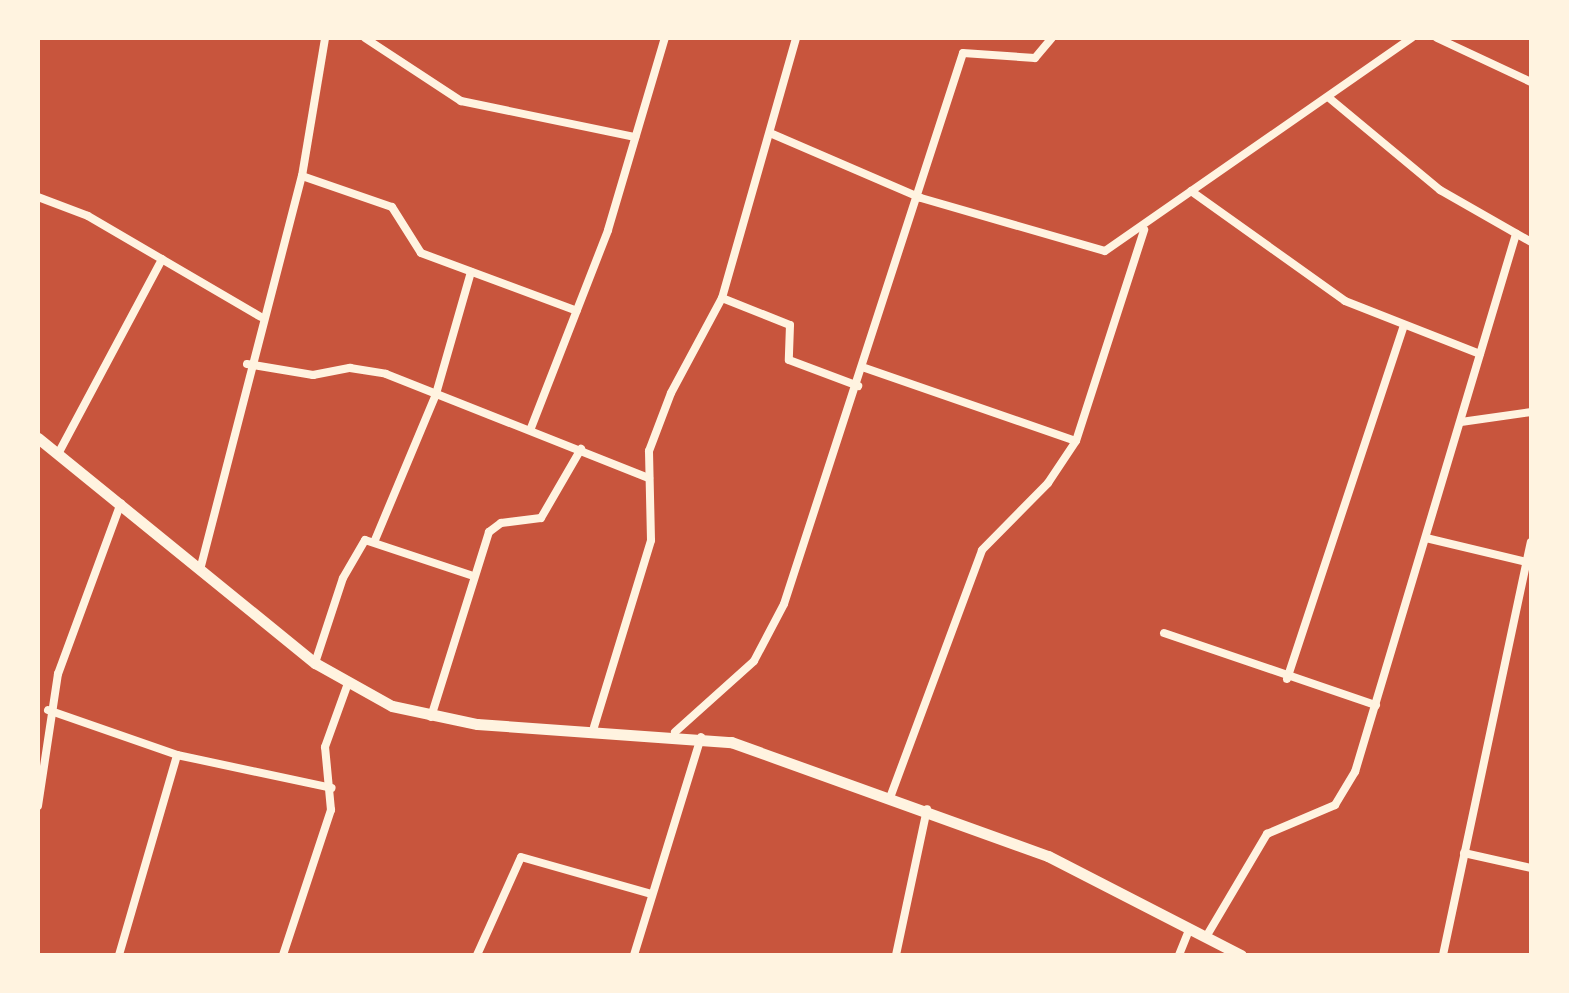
<!DOCTYPE html>
<style>
body{margin:0}
#map{position:relative;width:1569px;height:993px;overflow:hidden;background:#c8553d;font-family:"Nunito Sans",sans-serif}
div>[style]{position:absolute}
.minor>*{height:8px;margin:-4px;padding:0 4px;transform-origin:4px;border-radius:4px;background:#fff3e0}
.tertiary>*{height:11px;margin:-5.5px;padding:0 5.5px;transform-origin:5.5px;border-radius:5.5px;background:#fff3e0}
span{translate:-50% -50%;white-space:nowrap;text-align:center;line-height:1.15;-webkit-text-stroke:6px #fff3e0;paint-order:stroke}
.frame{position:absolute;inset:0;border:40px solid #fff3e0;pointer-events:none}
</style>
<div id="map">
<div class="minor">
<i style="left:365px;top:38px;width:115px;rotate:33.3deg"></i>
<i style="left:461px;top:101px;width:178px;rotate:11.7deg"></i>
<i style="left:1437px;top:38px;width:104px;rotate:25.1deg"></i>
<i style="left:1328px;top:97px;width:146px;rotate:39.7deg"></i>
<i style="left:1440px;top:190px;width:105px;rotate:29.7deg"></i>
<i style="left:770px;top:133px;width:164px;rotate:23.3deg"></i>
<i style="left:921px;top:198px;width:191px;rotate:16.1deg"></i>
<i style="left:1105px;top:251px;width:374px;rotate:-34.8deg"></i>
<i style="left:302px;top:176px;width:95px;rotate:19deg"></i>
<i style="left:392px;top:207px;width:54px;rotate:57.8deg"></i>
<i style="left:421px;top:253px;width:166px;rotate:20.4deg"></i>
<i style="left:1191px;top:191px;width:189px;rotate:35.5deg"></i>
<i style="left:1345px;top:301px;width:145px;rotate:21.4deg"></i>
<i style="left:38px;top:197px;width:53px;rotate:20.8deg"></i>
<i style="left:88px;top:216px;width:200px;rotate:30.3deg"></i>
<i style="left:722px;top:298px;width:73px;rotate:21.7deg"></i>
<i style="left:790px;top:325px;width:35px;rotate:92deg"></i>
<i style="left:789px;top:360px;width:74px;rotate:20.6deg"></i>
<i style="left:247px;top:364px;width:67px;rotate:9.5deg"></i>
<i style="left:313px;top:375px;width:38px;rotate:-11deg"></i>
<i style="left:350px;top:368px;width:36px;rotate:9deg"></i>
<i style="left:386px;top:374px;width:283px;rotate:21.6deg"></i>
<i style="left:865px;top:368px;width:223px;rotate:19.1deg"></i>
<i style="left:1461px;top:422px;width:71px;rotate:-8.1deg"></i>
<i style="left:531px;top:428px;width:212px;rotate:-68.7deg"></i>
<i style="left:608px;top:230px;width:200px;rotate:-73.5deg"></i>
<i style="left:58px;top:454px;width:221px;rotate:-61.9deg"></i>
<i style="left:1426px;top:538px;width:104px;rotate:13.4deg"></i>
<i style="left:375px;top:540px;width:158px;rotate:-67.3deg"></i>
<i style="left:436px;top:394px;width:127px;rotate:-74deg"></i>
<i style="left:201px;top:566px;width:403px;rotate:-75.5deg"></i>
<i style="left:302px;top:176px;width:140px;rotate:-80.5deg"></i>
<i style="left:1164px;top:633px;width:224px;rotate:18.8deg"></i>
<i style="left:315px;top:663px;width:89px;rotate:-71.8deg"></i>
<i style="left:343px;top:578px;width:44px;rotate:-59.9deg"></i>
<i style="left:365px;top:540px;width:111px;rotate:18.4deg"></i>
<i style="left:1287px;top:679px;width:372px;rotate:-71.7deg"></i>
<i style="left:48px;top:710px;width:137px;rotate:19.2deg"></i>
<i style="left:177px;top:755px;width:158px;rotate:12deg"></i>
<i style="left:431px;top:717px;width:194px;rotate:-72.6deg"></i>
<i style="left:489px;top:532px;width:15px;rotate:-37deg"></i>
<i style="left:501px;top:523px;width:40px;rotate:-7.1deg"></i>
<i style="left:541px;top:518px;width:80px;rotate:-59.9deg"></i>
<i style="left:594px;top:727px;width:195px;rotate:-73deg"></i>
<i style="left:651px;top:540px;width:89px;rotate:-91.3deg"></i>
<i style="left:649px;top:451px;width:62px;rotate:-69.2deg"></i>
<i style="left:671px;top:393px;width:108px;rotate:-61.8deg"></i>
<i style="left:722px;top:298px;width:270px;rotate:-74.1deg"></i>
<i style="left:675px;top:732px;width:106px;rotate:-41.9deg"></i>
<i style="left:754px;top:661px;width:64px;rotate:-62.2deg"></i>
<i style="left:784px;top:604px;width:579px;rotate:-72deg"></i>
<i style="left:963px;top:53px;width:72px;rotate:4deg"></i>
<i style="left:1035px;top:58px;width:26px;rotate:-50deg"></i>
<i style="left:891px;top:795px;width:261px;rotate:-69.6deg"></i>
<i style="left:982px;top:550px;width:94px;rotate:-45.4deg"></i>
<i style="left:1048px;top:483px;width:50px;rotate:-56.3deg"></i>
<i style="left:1076px;top:441px;width:222px;rotate:-72.1deg"></i>
<i style="left:38px;top:806px;width:134px;rotate:-81.4deg"></i>
<i style="left:58px;top:674px;width:182px;rotate:-69.8deg"></i>
<i style="left:1464px;top:853px;width:69px;rotate:12.6deg"></i>
<i style="left:1206px;top:937px;width:120px;rotate:-59.4deg"></i>
<i style="left:1267px;top:834px;width:74px;rotate:-23.1deg"></i>
<i style="left:1335px;top:805px;width:39px;rotate:-59deg"></i>
<i style="left:1355px;top:772px;width:562px;rotate:-73.34deg"></i>
<i style="left:119px;top:955px;width:208px;rotate:-73.8deg"></i>
<i style="left:283px;top:955px;width:153px;rotate:-71.7deg"></i>
<i style="left:331px;top:810px;width:63px;rotate:-95.4deg"></i>
<i style="left:325px;top:747px;width:68px;rotate:-70.2deg"></i>
<i style="left:477px;top:955px;width:107px;rotate:-65.8deg"></i>
<i style="left:521px;top:857px;width:136px;rotate:15.8deg"></i>
<i style="left:634px;top:955px;width:228px;rotate:-72.9deg"></i>
<i style="left:896px;top:955px;width:149px;rotate:-78deg"></i>
<i style="left:1179px;top:955px;width:29px;rotate:-68deg"></i>
<i style="left:1443px;top:955px;width:422px;rotate:-78deg"></i>
</div>
<div class="tertiary">
<i style="left:38px;top:438px;width:357px;rotate:39.1deg"></i>
<i style="left:315px;top:663px;width:88px;rotate:29.2deg"></i>
<i style="left:392px;top:706px;width:87px;rotate:12deg"></i>
<i style="left:477px;top:724px;width:255px;rotate:4.1deg"></i>
<i style="left:731px;top:742px;width:337px;rotate:19.8deg"></i>
<i style="left:1048px;top:856px;width:217px;rotate:27.2deg"></i>
</div>
<div class="frame"></div>
</div>
